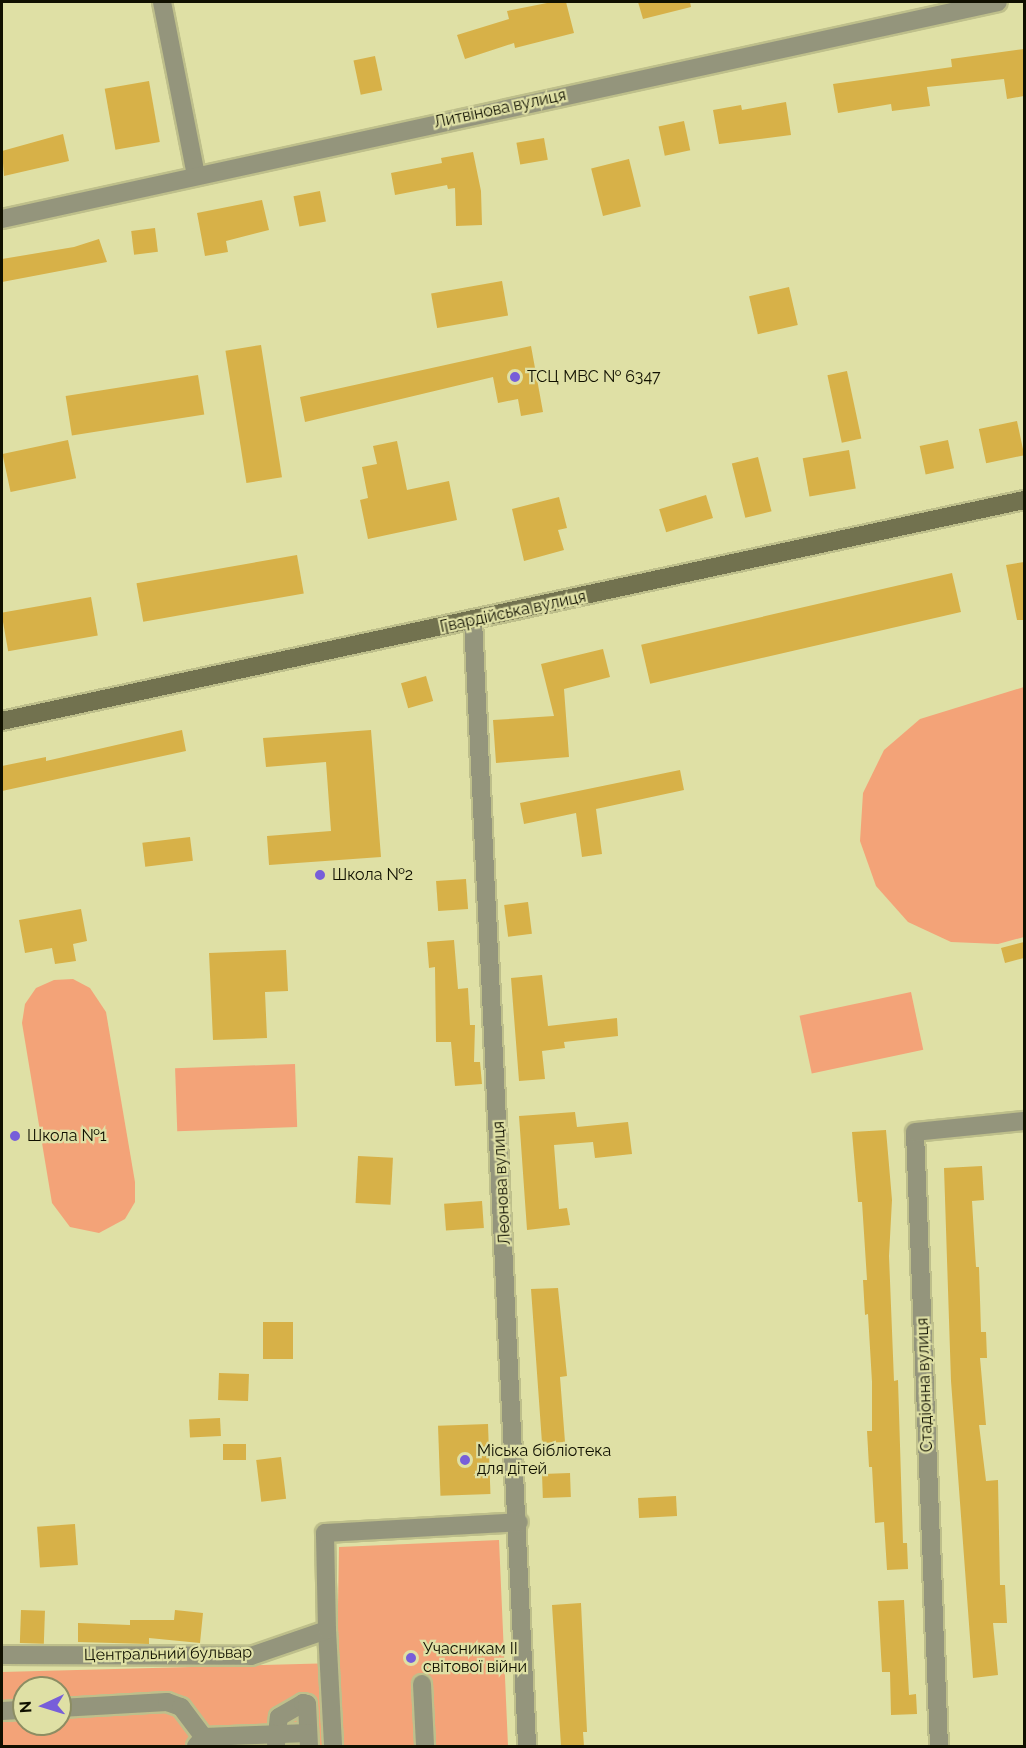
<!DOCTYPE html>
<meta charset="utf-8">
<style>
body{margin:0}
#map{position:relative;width:1026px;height:1748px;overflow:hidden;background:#dfe0a5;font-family:Raleway,sans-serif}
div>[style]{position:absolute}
.green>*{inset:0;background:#f3a378;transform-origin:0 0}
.building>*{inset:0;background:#d7b148;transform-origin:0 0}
.roads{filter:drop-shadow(2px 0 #bebf8b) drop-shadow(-2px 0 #bebf8b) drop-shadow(0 2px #bebf8b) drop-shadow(0 -2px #bebf8b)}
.street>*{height:18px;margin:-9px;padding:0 9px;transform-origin:9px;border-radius:9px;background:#94957c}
.secondary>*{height:18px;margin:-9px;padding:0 9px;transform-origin:9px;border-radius:9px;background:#72724f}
.dots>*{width:16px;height:16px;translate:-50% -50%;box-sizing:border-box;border:3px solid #dfe0a5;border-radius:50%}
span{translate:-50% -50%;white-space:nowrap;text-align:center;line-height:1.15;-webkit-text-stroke:4.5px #dfe0a5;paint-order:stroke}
.street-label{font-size:16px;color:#101000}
.poi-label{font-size:16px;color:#101000}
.left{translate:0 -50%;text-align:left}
.frame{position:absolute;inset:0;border:3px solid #101000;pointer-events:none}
.north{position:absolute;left:12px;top:1676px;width:60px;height:60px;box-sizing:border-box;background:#dfe0a5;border:2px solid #8c8d63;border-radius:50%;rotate:266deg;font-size:16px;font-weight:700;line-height:24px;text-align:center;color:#101000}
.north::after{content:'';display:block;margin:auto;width:21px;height:27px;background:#775ed9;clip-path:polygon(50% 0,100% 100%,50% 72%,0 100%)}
</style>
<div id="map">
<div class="green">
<i style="clip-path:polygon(1024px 687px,1024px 937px,998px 944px,951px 942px,908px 922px,876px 886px,860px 841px,863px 793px,884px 750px,920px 719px)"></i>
<i style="clip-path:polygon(73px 979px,90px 988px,106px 1012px,135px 1182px,135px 1202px,125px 1219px,99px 1233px,70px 1227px,52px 1203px,22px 1023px,25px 1004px,36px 988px,54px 980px)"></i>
<i style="left:911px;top:992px;width:59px;height:114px;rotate:78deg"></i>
<i style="left:295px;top:1064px;width:63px;height:120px;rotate:88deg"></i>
<i style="clip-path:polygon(evenodd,499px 1540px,508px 1746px,2px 1746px,2px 1672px,337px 1663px,339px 1547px,499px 1540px,24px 1688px,60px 1688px,60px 1724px,24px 1724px,24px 1688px)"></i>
</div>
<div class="building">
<i style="clip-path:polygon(552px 2px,566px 2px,574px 33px,515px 48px,514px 43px,465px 59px,457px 35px,509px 19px,507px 11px)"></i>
<i style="clip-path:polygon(638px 2px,690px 2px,691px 7px,643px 19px)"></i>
<i style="clip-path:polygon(1024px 49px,1024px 96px,1007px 99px,1004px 79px,927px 87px,930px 106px,892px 111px,891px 104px,838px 113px,833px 84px,952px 67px,951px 59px)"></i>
<i style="left:375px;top:56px;width:35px;height:22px;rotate:78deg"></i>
<i style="left:149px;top:81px;width:62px;height:45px;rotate:80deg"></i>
<i style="clip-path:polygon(786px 102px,791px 135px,719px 144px,713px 110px,741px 105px,742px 110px)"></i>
<i style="left:684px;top:121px;width:30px;height:26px;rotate:78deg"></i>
<i style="clip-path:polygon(63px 134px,69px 161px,4px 176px,2px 151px)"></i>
<i style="left:544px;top:138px;width:22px;height:28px;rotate:80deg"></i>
<i style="clip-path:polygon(473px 152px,481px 191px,482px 225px,456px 226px,455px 188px,448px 189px,447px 185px,395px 195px,391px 173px,442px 163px,441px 158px)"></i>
<i style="left:629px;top:159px;width:49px;height:39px;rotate:76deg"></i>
<i style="left:320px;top:191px;width:31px;height:27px;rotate:79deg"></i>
<i style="clip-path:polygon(262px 200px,269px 230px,226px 241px,228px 252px,205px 256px,197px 213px)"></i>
<i style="left:155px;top:228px;width:24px;height:24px;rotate:83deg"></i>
<i style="clip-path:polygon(99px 239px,107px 262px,2px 282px,2px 259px,74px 247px)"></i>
<i style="left:502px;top:281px;width:35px;height:72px;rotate:80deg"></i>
<i style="left:789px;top:287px;width:39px;height:41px;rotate:77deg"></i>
<i style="left:261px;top:345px;width:134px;height:36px;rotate:81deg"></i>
<i style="clip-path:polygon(531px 346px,543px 412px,521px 416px,518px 399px,498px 403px,493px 377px,305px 422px,300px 397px)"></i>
<i style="left:847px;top:371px;width:69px;height:20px;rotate:78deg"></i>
<i style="left:198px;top:375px;width:40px;height:134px;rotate:81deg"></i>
<i style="left:1017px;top:421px;width:35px;height:39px;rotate:78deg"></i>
<i style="left:68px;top:440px;width:39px;height:67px;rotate:78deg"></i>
<i style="left:948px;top:440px;width:29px;height:29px;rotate:78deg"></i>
<i style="clip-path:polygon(397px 441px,407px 490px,449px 481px,457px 520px,368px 539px,360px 500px,368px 498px,362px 467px,377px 464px,373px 446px)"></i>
<i style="left:849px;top:450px;width:39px;height:47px;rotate:80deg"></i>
<i style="left:758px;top:457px;width:56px;height:27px;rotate:76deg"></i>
<i style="left:706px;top:495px;width:24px;height:49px;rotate:73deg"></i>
<i style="clip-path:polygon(559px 497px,567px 528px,558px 530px,564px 550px,524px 561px,512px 509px)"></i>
<i style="left:297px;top:555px;width:39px;height:163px;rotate:80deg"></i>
<i style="clip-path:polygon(1024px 562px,1024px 620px,1017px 620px,1006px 565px)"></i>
<i style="left:952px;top:573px;width:40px;height:319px;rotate:77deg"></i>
<i style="left:91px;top:597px;width:39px;height:91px;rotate:80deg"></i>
<i style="clip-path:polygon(603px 649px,610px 677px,564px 689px,569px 757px,496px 763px,493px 720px,554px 716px,541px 664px)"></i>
<i style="left:426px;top:676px;width:26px;height:26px;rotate:74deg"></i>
<i style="clip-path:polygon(182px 730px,186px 751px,2px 791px,2px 766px,46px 757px,46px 761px)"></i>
<i style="clip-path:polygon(371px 730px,381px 857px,269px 865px,267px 836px,331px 831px,326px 762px,266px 767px,263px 738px)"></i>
<i style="clip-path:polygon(680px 770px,684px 790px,596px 809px,602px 854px,582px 857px,576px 813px,524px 824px,520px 803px)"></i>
<i style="left:190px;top:837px;width:24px;height:48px;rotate:83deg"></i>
<i style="left:466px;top:879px;width:30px;height:30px;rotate:86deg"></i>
<i style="left:528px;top:902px;width:32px;height:24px;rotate:83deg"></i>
<i style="clip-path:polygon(81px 909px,87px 941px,73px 944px,76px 961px,55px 964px,52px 948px,25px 953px,19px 920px)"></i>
<i style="clip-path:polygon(454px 940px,458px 989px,468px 988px,470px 1025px,475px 1025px,474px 1062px,480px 1062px,482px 1084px,455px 1086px,451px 1042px,436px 1042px,435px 967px,429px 968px,427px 942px)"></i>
<i style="clip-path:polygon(1024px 942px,1024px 958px,1005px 963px,1001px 948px)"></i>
<i style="clip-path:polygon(286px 950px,288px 991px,265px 992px,267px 1038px,213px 1040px,209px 953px)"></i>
<i style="clip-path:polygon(542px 975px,548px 1026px,617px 1018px,618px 1036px,564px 1042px,565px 1048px,542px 1051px,545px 1079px,519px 1081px,511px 978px)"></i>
<i style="clip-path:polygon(575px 1112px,577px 1127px,628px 1122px,632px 1154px,595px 1158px,593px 1142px,554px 1145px,559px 1209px,567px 1208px,570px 1225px,527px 1230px,519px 1116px)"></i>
<i style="clip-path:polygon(886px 1130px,892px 1200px,889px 1256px,894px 1381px,898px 1380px,903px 1543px,907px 1543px,908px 1569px,887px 1570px,884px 1522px,875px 1523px,872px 1467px,869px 1467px,867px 1431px,872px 1431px,872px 1382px,868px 1314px,865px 1315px,863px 1280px,867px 1280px,862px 1202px,858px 1202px,852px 1132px)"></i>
<i style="left:358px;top:1156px;width:35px;height:47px;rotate:3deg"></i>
<i style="clip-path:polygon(982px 1166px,984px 1200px,972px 1201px,976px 1267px,979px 1267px,981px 1332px,986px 1332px,987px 1358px,980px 1358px,986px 1425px,979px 1425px,986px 1481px,998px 1480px,1000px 1585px,1005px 1585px,1007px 1623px,993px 1623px,998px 1675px,973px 1678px,951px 1381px,944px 1168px)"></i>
<i style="left:482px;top:1201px;width:27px;height:38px;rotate:86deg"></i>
<i style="clip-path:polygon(558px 1288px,567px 1376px,560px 1377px,565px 1442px,542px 1443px,531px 1289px)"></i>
<i style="left:293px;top:1322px;width:37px;height:30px;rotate:90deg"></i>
<i style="left:219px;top:1373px;width:30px;height:27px;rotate:2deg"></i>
<i style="left:220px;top:1418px;width:18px;height:31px;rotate:87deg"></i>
<i style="left:488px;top:1424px;width:70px;height:50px;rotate:88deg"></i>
<i style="left:223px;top:1444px;width:23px;height:16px"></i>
<i style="left:281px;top:1457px;width:42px;height:25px;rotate:83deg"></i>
<i style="left:570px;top:1473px;width:24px;height:28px;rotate:88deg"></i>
<i style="left:676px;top:1496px;width:20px;height:38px;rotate:87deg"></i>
<i style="left:75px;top:1524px;width:41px;height:38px;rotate:86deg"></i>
<i style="clip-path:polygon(904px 1600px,909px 1695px,916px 1694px,917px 1714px,891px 1715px,890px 1672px,882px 1672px,878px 1601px)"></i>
<i style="clip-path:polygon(581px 1603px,587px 1732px,583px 1732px,584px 1746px,561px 1746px,552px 1605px)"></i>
<i style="left:21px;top:1610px;width:24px;height:33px;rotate:2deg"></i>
<i style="clip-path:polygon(175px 1610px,203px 1613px,200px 1643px,149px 1638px,149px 1644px,78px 1642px,78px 1623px,130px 1625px,130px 1620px,174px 1620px)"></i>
</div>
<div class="roads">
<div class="street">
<i style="left:162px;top:2px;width:176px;rotate:78.9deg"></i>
<i style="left:2px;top:219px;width:1019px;rotate:-12.29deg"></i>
<i style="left:473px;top:620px;width:1127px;rotate:87.25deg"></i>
<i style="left:327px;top:1630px;width:116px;rotate:87deg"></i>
<i style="left:2px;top:1655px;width:249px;rotate:0.2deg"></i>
<i style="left:251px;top:1656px;width:80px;rotate:-18.9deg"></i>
<i style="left:327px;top:1630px;width:97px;rotate:-91.2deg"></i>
<i style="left:325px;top:1533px;width:194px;rotate:-3.2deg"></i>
<i style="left:422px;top:1684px;width:62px;rotate:87.2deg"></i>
<i style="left:60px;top:1708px;width:107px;rotate:-3.2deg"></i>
<i style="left:167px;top:1702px;width:15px;rotate:20deg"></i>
<i style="left:181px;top:1707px;width:38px;rotate:53deg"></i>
<i style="left:2px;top:1711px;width:22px;rotate:-3deg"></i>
<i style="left:276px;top:1744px;width:27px;rotate:-84deg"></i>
<i style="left:279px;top:1717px;width:28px;rotate:-30deg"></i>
<i style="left:303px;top:1703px;width:4px;rotate:14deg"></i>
<i style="left:307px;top:1704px;width:42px;rotate:87.3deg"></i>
<i style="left:196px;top:1746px;width:12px;rotate:-48deg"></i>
<i style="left:204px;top:1737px;width:104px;rotate:-2.2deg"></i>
<i style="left:939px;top:1746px;width:614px;rotate:-92.24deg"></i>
<i style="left:915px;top:1132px;width:110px;rotate:-5.8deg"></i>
</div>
<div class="secondary">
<i style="left:2px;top:721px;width:1046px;rotate:-12.2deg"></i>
</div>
</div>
<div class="dots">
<i style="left:515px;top:377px;background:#775ed9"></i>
<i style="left:320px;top:875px;background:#775ed9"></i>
<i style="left:15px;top:1136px;background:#775ed9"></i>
<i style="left:465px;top:1460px;background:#775ed9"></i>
<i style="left:411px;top:1658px;background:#775ed9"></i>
</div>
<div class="street-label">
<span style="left:500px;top:109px;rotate:-12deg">Литвінова вулиця</span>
<span style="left:513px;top:612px;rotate:-12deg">Гвардійська вулиця</span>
<span style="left:502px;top:1183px;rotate:-93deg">Леонова вулиця</span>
<span style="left:925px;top:1385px;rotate:-92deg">Стадіонна вулиця</span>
<span style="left:168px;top:1654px;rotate:-1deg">Центральний бульвар</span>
</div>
<div class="poi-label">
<span class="left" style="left:527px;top:377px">ТСЦ МВС № 6347</span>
<span class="left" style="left:332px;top:875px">Школа №2</span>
<span class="left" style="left:27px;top:1136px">Школа №1</span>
<span class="left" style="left:477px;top:1460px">Міська бібліотека<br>для дітей</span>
<span class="left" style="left:423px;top:1658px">Учасникам II<br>світової війни</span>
</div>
<div class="frame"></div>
<div class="north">N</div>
</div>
